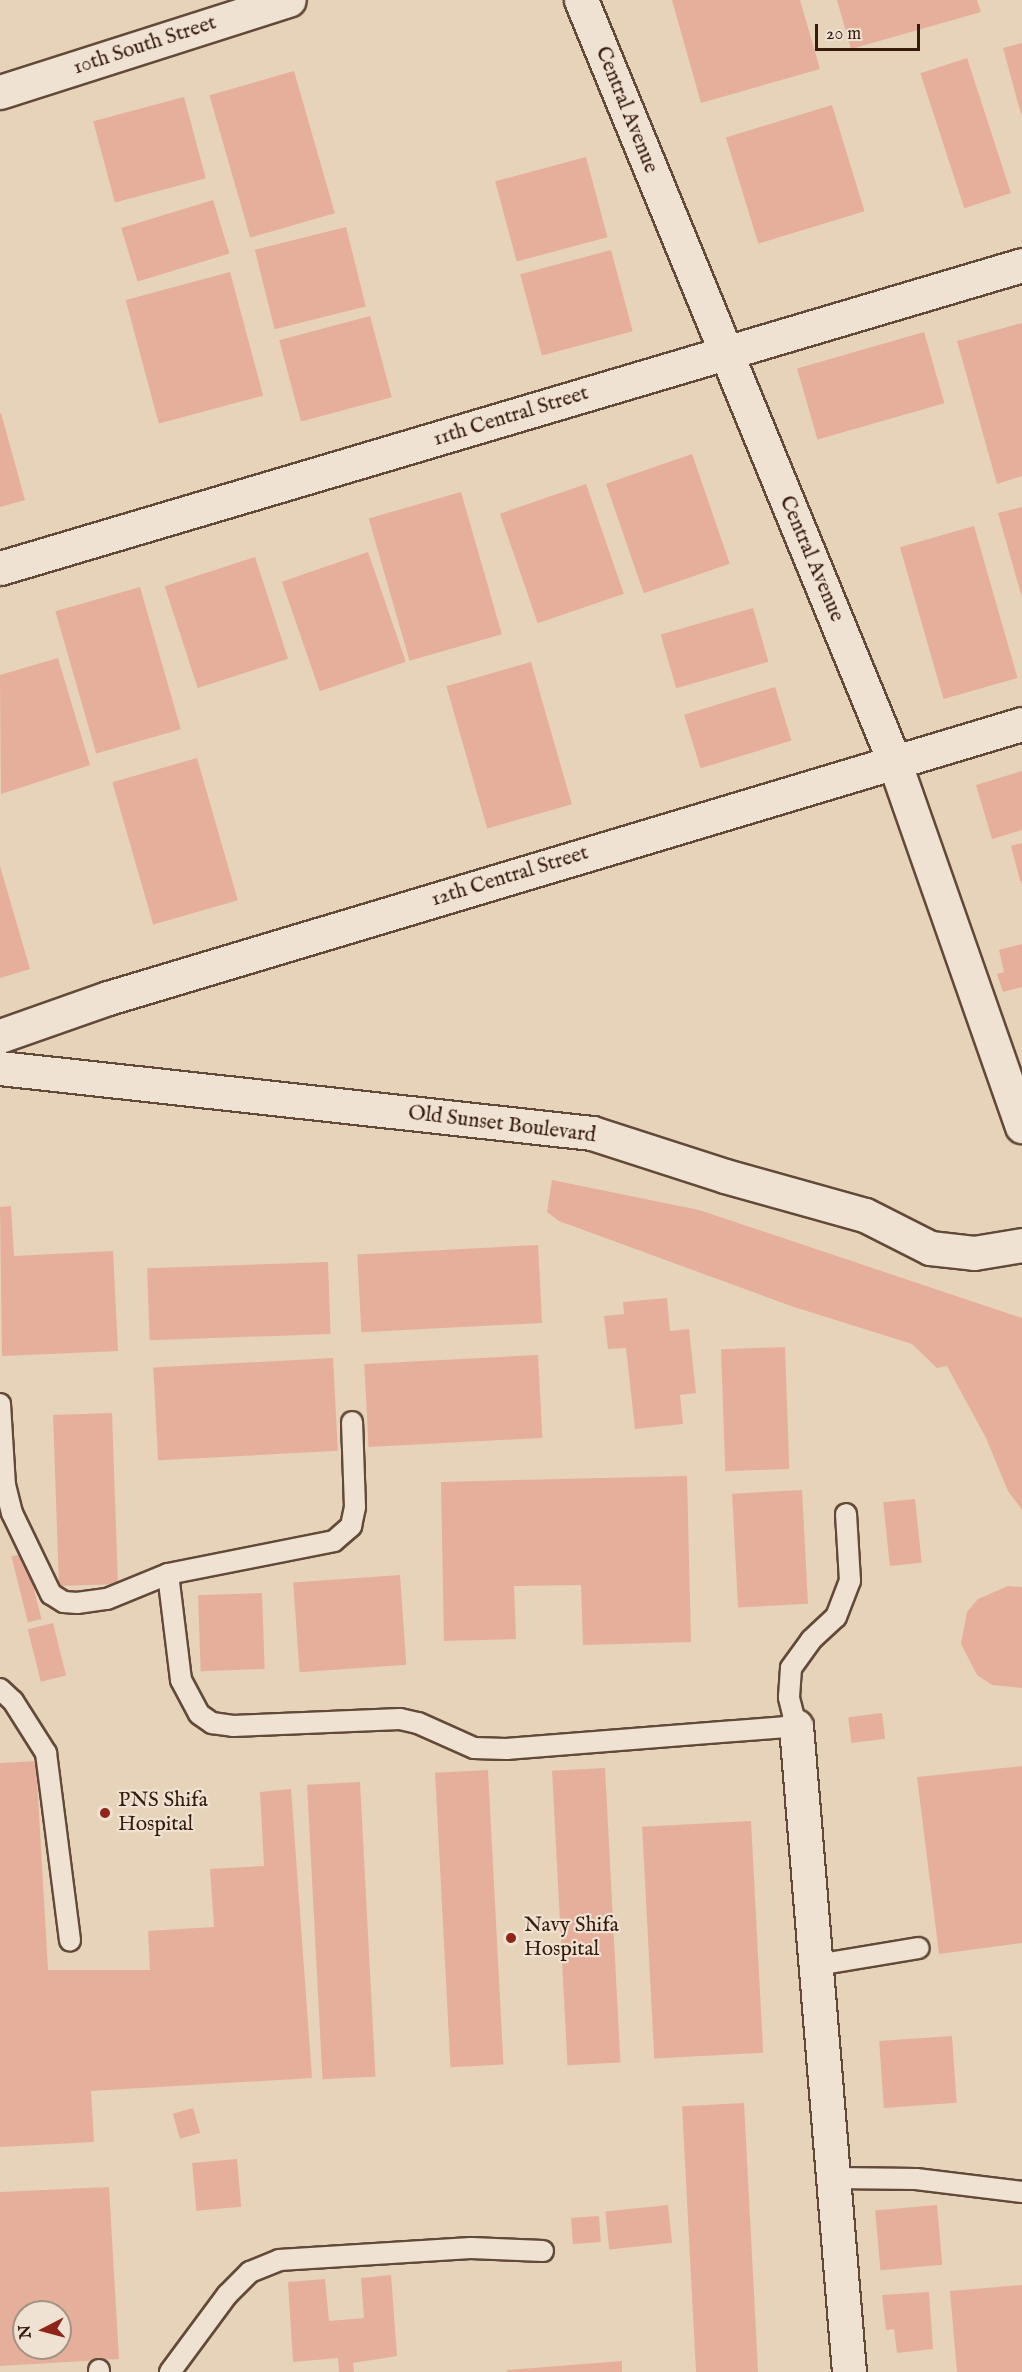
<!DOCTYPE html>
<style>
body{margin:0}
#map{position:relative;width:1022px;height:2372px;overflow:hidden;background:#e6d3ba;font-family:"IM FELL English",serif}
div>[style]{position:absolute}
.building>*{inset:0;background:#e6af9b;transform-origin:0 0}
.roads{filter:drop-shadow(2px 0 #634938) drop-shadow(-2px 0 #634938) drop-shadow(0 2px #634938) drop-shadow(0 -2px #634938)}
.service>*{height:20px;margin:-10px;padding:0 10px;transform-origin:10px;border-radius:10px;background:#efe2d2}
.minor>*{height:33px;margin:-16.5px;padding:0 16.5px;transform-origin:16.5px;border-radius:16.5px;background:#efe2d2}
.tertiary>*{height:33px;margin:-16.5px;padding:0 16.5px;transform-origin:16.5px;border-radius:16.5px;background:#efe2d2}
.dots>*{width:16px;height:16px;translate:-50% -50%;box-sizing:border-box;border:3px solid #efe2d2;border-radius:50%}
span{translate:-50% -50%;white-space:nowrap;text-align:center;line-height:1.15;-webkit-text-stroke:4.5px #efe2d2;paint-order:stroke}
.street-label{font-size:21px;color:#371b0d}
.poi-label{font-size:21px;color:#371b0d}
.left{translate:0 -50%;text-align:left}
.north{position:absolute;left:12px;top:2300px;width:60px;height:60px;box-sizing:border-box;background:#efe2d2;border:2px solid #a59283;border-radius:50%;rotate:264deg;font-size:16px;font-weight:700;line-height:24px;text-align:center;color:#371b0d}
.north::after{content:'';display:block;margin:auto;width:21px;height:27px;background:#8f2418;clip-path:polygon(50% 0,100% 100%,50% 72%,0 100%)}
.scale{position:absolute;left:815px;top:24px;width:105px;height:27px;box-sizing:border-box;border:3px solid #371b0d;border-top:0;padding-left:8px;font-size:18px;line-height:21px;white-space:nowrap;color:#371b0d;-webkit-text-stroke:4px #efe2d2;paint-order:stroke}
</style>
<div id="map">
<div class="building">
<i style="clip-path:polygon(672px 0,800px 0,820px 69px,701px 103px)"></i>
<i style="clip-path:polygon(837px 0,977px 0,981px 12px,851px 49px)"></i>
<i style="clip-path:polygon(1022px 43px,1022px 114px,1021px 114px,1003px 48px)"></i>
<i style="left:967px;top:58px;width:142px;height:49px;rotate:72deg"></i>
<i style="left:294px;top:71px;width:148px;height:88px;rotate:74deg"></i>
<i style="left:184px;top:97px;width:84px;height:94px;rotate:75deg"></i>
<i style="left:832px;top:105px;width:111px;height:111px;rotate:73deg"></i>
<i style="left:586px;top:157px;width:83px;height:94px;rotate:75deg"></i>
<i style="left:213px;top:200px;width:56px;height:96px;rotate:73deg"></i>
<i style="left:346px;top:227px;width:82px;height:94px;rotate:76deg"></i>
<i style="left:611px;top:250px;width:84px;height:94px;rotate:75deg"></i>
<i style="left:230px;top:272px;width:128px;height:108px;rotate:75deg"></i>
<i style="left:370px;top:316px;width:84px;height:94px;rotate:75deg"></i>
<i style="clip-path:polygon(1022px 323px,1022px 476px,997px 484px,957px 341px)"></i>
<i style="left:924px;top:332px;width:74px;height:132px;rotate:74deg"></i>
<i style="clip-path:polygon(1px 413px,25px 500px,0 507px,0 414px)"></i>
<i style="left:692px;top:454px;width:116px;height:91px;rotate:71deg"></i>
<i style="left:586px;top:484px;width:116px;height:91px;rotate:71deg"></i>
<i style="left:461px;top:492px;width:148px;height:96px;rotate:74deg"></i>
<i style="clip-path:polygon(1022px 507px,1022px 594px,1021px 594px,998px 513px)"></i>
<i style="left:974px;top:526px;width:158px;height:77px;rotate:74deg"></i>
<i style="left:368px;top:552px;width:116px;height:91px;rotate:71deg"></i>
<i style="left:255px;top:557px;width:107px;height:95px;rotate:72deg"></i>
<i style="left:140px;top:587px;width:148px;height:88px;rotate:74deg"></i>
<i style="left:753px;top:608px;width:56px;height:96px;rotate:74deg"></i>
<i style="clip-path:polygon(58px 658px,90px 765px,1px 794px,0 675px)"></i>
<i style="left:531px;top:662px;width:148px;height:88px;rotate:74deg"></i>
<i style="left:775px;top:687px;width:56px;height:95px;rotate:73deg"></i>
<i style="left:197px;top:758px;width:148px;height:88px;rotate:74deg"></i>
<i style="clip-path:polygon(1022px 771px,1022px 830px,992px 839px,976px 785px)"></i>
<i style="clip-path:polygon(1022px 843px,1022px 884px,1021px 884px,1011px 846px)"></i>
<i style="clip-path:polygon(0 866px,30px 969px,0 978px)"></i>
<i style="clip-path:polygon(1022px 944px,1022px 987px,1003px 992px,997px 974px,1004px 972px,999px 950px)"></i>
<i style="clip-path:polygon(552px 1180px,699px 1210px,1022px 1318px,1022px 1510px,1008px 1491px,986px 1438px,947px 1366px,937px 1368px,912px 1344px,791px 1306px,559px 1221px,547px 1212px)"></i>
<i style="clip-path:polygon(11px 1206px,14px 1256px,113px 1251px,118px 1351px,2px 1356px,0 1207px)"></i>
<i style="left:538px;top:1245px;width:78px;height:181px;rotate:87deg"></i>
<i style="left:328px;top:1262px;width:72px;height:181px;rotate:88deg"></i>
<i style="clip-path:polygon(667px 1298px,670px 1331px,689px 1329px,696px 1393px,680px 1395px,683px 1424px,635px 1429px,626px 1348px,608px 1349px,604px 1316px,624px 1314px,623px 1302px)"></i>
<i style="left:785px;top:1347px;width:122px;height:64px;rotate:88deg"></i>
<i style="left:538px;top:1355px;width:83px;height:174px;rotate:87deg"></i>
<i style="left:333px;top:1358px;width:93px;height:180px;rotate:87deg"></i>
<i style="left:112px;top:1413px;width:171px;height:59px;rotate:88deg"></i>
<i style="clip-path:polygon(687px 1476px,691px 1642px,583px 1645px,581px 1585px,514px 1586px,516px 1639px,444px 1641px,441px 1482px)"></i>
<i style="left:802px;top:1490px;width:114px;height:70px;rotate:87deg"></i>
<i style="left:915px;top:1499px;width:64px;height:32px;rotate:84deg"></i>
<i style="left:25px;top:1553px;width:68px;height:14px;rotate:76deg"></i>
<i style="left:400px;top:1575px;width:90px;height:107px;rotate:86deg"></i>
<i style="clip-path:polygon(1008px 1586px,1022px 1587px,1022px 1688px,992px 1685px,977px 1675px,961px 1644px,967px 1612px,978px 1599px)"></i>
<i style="left:262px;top:1593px;width:76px;height:64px;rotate:88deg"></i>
<i style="left:53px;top:1623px;width:54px;height:26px;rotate:76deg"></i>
<i style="left:882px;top:1713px;width:26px;height:34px;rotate:83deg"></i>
<i style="clip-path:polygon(36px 1761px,48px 1970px,150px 1970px,148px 1931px,214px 1927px,210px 1869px,264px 1866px,260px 1792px,291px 1789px,312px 2078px,91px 2091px,94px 2142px,0 2147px,0 1763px)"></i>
<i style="clip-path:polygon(1022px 1766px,1022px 1943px,939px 1954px,917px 1777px)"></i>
<i style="left:605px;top:1768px;width:295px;height:53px;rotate:87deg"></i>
<i style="left:488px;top:1770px;width:295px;height:53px;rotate:87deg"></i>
<i style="left:360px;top:1782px;width:295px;height:53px;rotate:87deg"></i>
<i style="left:751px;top:1821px;width:232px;height:109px;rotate:87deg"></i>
<i style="left:952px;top:2036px;width:67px;height:73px;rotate:86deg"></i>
<i style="left:744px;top:2103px;width:269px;height:62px;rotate:87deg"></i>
<i style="left:193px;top:2108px;width:26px;height:21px;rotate:74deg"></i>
<i style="left:237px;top:2159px;width:48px;height:45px;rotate:85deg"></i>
<i style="clip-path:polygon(evenodd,109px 2187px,119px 2359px,0 2366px,0 2192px,109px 2187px,24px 2312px,60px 2312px,60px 2348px,24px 2348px,24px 2312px)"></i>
<i style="left:668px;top:2205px;width:38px;height:63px;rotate:84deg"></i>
<i style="left:937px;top:2205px;width:60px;height:62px;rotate:85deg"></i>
<i style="left:599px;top:2216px;width:26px;height:28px;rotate:86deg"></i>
<i style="clip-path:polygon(391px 2275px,397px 2356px,353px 2363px,354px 2372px,339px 2372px,338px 2358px,293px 2362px,288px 2282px,325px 2279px,329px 2321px,364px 2318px,361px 2278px)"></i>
<i style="clip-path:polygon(1022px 2285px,1022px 2372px,957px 2372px,950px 2291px)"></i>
<i style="clip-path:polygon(929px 2292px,933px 2349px,897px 2353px,894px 2329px,886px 2330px,882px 2295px)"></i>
<i style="clip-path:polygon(622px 2361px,622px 2372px,507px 2372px,507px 2370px)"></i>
</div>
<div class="roads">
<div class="service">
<i style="left:0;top:1404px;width:81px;rotate:86.5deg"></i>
<i style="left:5px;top:1485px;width:29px;rotate:76deg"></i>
<i style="left:12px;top:1513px;width:90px;rotate:64.3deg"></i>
<i style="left:51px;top:1594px;width:15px;rotate:32deg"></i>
<i style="left:64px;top:1602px;width:13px;rotate:4deg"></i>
<i style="left:77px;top:1603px;width:30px;rotate:-8deg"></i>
<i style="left:107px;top:1599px;width:66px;rotate:-22.3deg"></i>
<i style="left:168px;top:1574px;width:169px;rotate:-11.2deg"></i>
<i style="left:334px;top:1541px;width:23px;rotate:-41deg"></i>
<i style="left:351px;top:1526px;width:19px;rotate:-78deg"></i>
<i style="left:355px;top:1507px;width:85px;rotate:-92deg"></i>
<i style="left:168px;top:1574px;width:107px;rotate:83deg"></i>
<i style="left:181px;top:1680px;width:38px;rotate:62deg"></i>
<i style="left:199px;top:1714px;width:16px;rotate:35deg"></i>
<i style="left:212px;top:1723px;width:21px;rotate:8deg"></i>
<i style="left:233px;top:1726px;width:167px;rotate:-2.4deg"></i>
<i style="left:400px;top:1719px;width:18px;rotate:13deg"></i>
<i style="left:418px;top:1723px;width:61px;rotate:24.1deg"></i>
<i style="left:474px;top:1748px;width:32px;rotate:2deg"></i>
<i style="left:506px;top:1749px;width:291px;rotate:-4.5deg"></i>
<i style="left:796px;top:1726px;width:30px;rotate:-104deg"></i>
<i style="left:789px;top:1697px;width:29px;rotate:-86deg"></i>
<i style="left:791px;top:1668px;width:34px;rotate:-54deg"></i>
<i style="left:811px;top:1640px;width:34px;rotate:-43deg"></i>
<i style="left:836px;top:1617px;width:39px;rotate:-69deg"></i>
<i style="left:850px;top:1581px;width:67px;rotate:-93.4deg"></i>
<i style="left:0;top:1689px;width:18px;rotate:43deg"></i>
<i style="left:13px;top:1701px;width:62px;rotate:57.6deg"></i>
<i style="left:46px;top:1753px;width:189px;rotate:82.7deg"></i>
<i style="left:817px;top:1965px;width:103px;rotate:-9.5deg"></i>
<i style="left:836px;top:2178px;width:80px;rotate:0.7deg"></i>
<i style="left:916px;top:2179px;width:107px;rotate:7deg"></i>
<i style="left:99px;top:2372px;width:2px;rotate:-90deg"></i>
<i style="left:170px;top:2372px;width:96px;rotate:-53.5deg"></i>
<i style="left:227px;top:2295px;width:33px;rotate:-45deg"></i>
<i style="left:250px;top:2272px;width:31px;rotate:-22deg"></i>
<i style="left:279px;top:2260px;width:192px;rotate:-3.6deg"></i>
<i style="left:471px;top:2248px;width:72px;rotate:2.4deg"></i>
</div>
<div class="minor">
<i style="left:0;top:92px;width:303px;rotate:-17.7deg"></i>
<i style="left:0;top:568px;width:1066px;rotate:-16.51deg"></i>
<i style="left:0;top:1036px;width:114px;rotate:-19.4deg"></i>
<i style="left:108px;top:998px;width:954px;rotate:-16.69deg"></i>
<i style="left:796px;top:1726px;width:648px;rotate:85.31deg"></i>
</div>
<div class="tertiary">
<i style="left:581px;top:0;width:823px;rotate:67.64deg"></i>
<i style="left:894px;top:761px;width:387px;rotate:70.7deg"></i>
<i style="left:0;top:1068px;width:596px;rotate:6.27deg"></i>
<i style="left:592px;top:1133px;width:140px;rotate:17.9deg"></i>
<i style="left:725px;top:1176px;width:145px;rotate:15.6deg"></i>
<i style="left:865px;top:1215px;width:73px;rotate:26.9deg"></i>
<i style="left:930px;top:1248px;width:44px;rotate:6.5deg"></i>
<i style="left:974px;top:1253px;width:49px;rotate:-9.5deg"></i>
</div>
</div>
<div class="dots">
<i style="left:105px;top:1813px;background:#8f2418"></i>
<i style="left:511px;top:1938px;background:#8f2418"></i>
</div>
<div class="street-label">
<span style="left:145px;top:46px;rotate:-18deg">10th South Street</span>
<span style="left:626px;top:110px;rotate:68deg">Central Avenue</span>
<span style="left:511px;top:417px;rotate:-17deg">11th Central Street</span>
<span style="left:811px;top:559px;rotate:67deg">Central Avenue</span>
<span style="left:510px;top:877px;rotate:-17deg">12th Central Street</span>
<span style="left:502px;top:1125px;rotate:7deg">Old Sunset Boulevard</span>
</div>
<div class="poi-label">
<span class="left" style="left:118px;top:1813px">PNS Shifa<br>Hospital</span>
<span class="left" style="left:524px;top:1938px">Navy Shifa<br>Hospital</span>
</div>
<div class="north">N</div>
<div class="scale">20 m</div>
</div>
